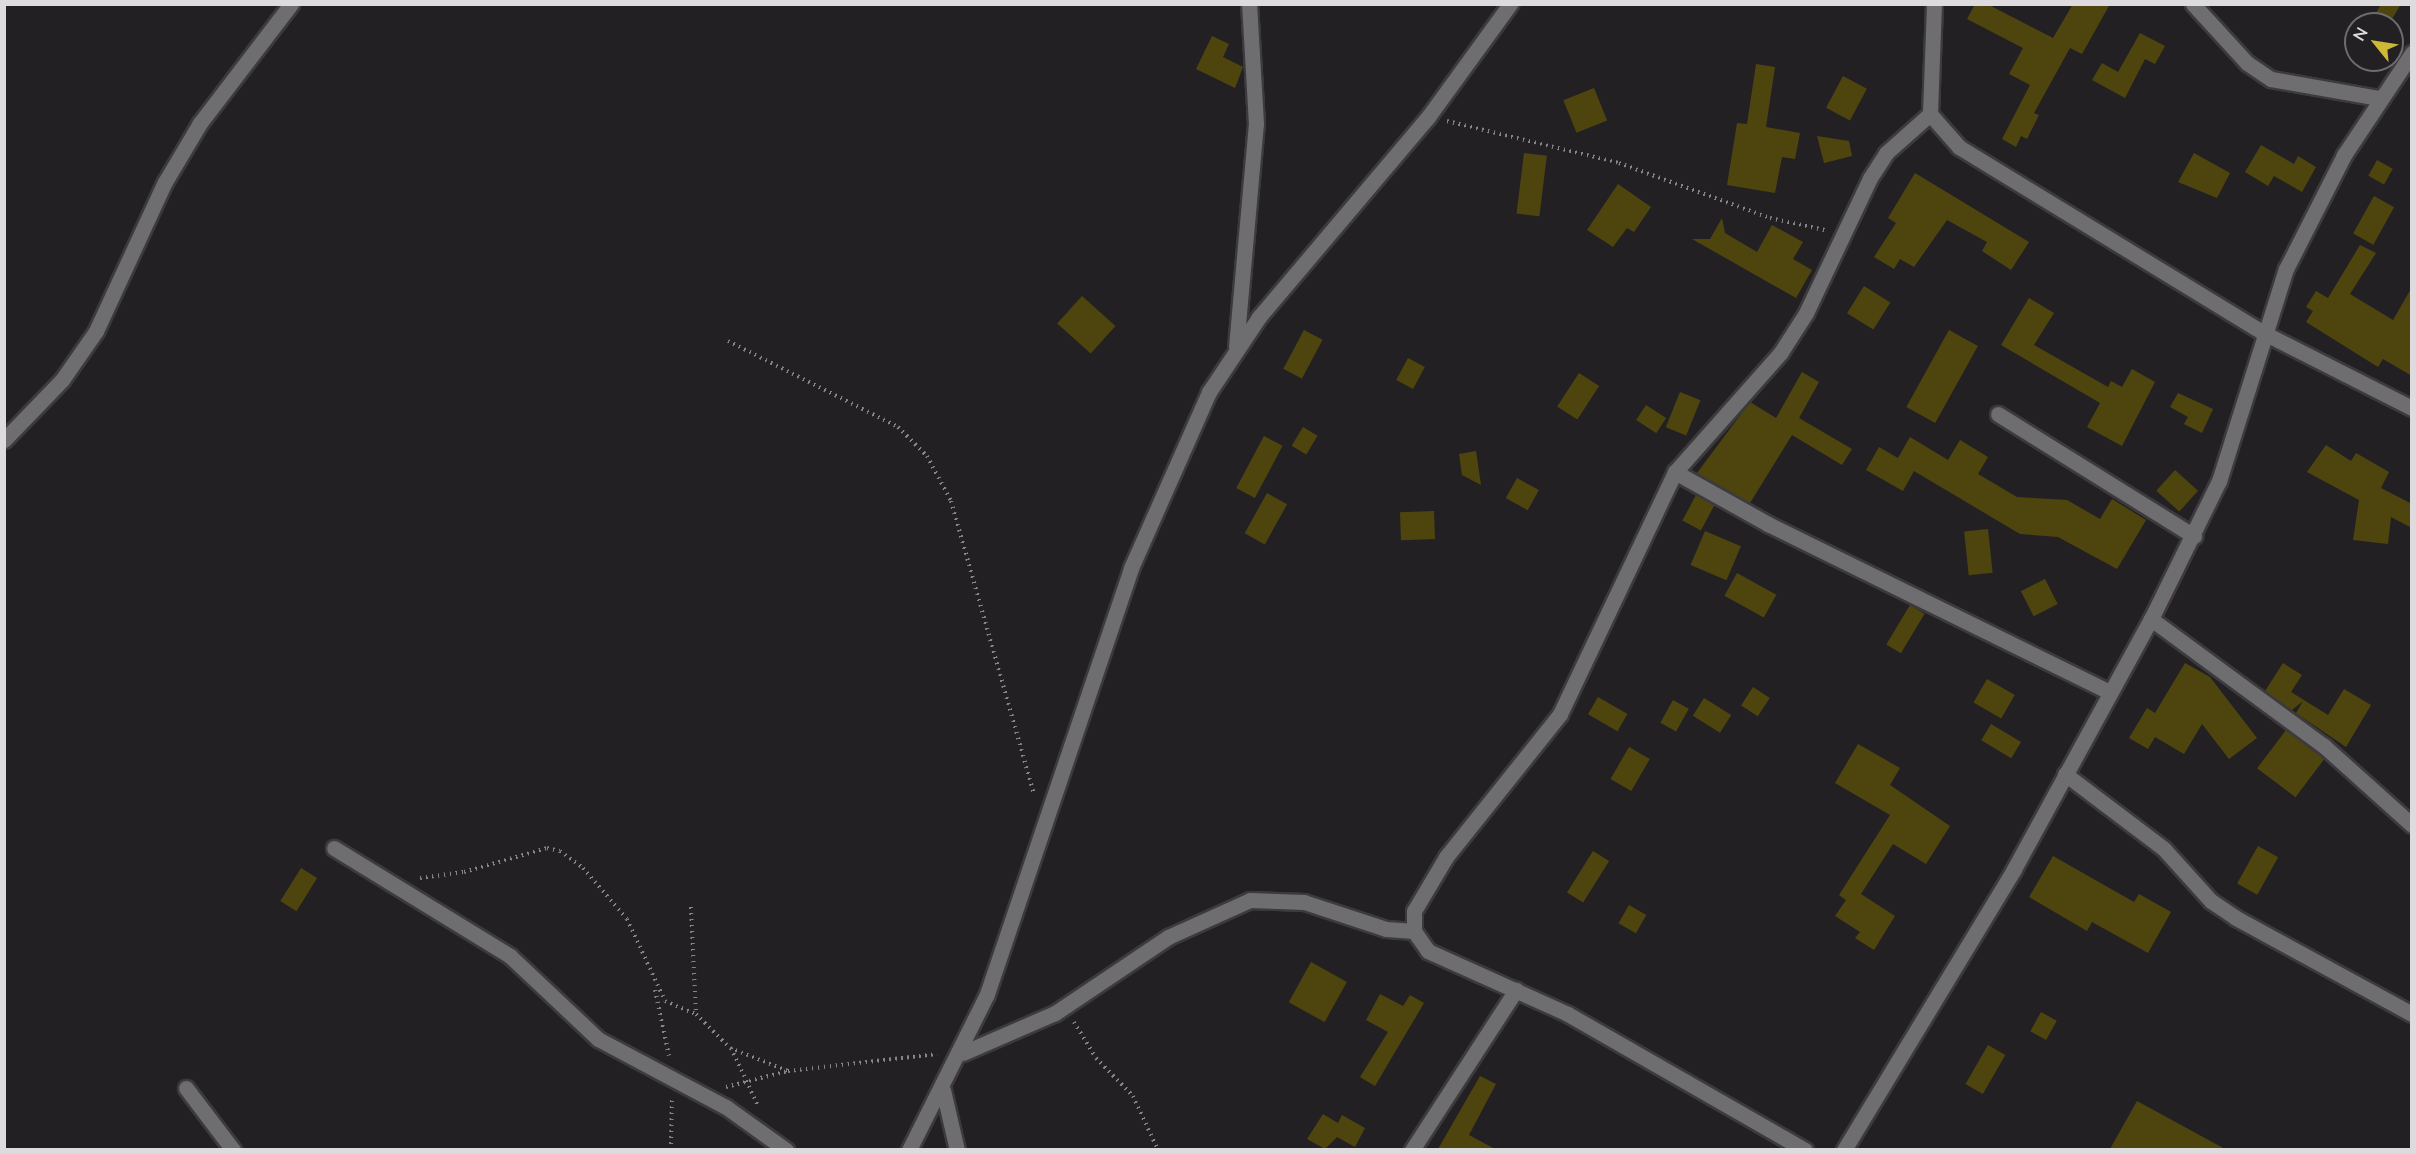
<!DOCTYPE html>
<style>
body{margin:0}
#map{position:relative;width:2416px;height:1154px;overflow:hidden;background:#232024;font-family:Lato,sans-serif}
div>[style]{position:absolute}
.building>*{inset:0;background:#4e450e;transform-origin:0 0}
.path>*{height:4px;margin-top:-2px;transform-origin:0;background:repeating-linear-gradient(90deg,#868487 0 1.5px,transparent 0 6px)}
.roads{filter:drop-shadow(2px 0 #3d3a3e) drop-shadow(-2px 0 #3d3a3e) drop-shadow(0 2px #3d3a3e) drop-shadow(0 -2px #3d3a3e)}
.minor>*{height:15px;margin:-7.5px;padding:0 7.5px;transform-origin:7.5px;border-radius:7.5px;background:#6e6d6f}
span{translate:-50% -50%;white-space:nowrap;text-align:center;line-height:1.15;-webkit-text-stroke:4.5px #232024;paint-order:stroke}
.frame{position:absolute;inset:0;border:6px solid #dddbde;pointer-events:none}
.north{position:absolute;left:2344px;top:12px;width:60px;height:60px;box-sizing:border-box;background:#232024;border:2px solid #6d6b6e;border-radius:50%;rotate:300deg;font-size:16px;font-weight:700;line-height:24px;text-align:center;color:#dddbde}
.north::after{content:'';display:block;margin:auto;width:21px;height:27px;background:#cdb938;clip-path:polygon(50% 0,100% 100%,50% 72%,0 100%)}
</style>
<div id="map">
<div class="building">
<i style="clip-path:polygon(1975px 4px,1987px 4px,2053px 38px,2073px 4px,2110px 4px,2082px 54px,2070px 48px,2034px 113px,2039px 115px,2027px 139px,2021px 136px,2016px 147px,2002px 139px,2030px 85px,2009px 74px,2023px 48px,1967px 19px)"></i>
<i style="clip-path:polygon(2381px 4px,2401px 4px,2389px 24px,2370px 24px)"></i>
<i style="clip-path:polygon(2140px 33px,2165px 46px,2155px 64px,2145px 59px,2125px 98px,2092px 80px,2102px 63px,2118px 72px)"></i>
<i style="clip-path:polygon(1212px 36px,1229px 44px,1223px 57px,1243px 67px,1235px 88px,1196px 69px)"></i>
<i style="clip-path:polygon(1756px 64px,1775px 67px,1766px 127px,1800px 133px,1795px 159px,1782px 157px,1775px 193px,1727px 185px,1737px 123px,1747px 124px)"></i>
<i style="left:1843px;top:76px;width:27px;height:36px;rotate:28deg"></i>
<i style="left:1594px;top:88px;width:35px;height:33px;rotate:68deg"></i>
<i style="clip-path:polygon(1817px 136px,1849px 141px,1852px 156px,1824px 163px)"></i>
<i style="clip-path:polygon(2261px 145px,2294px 164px,2298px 156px,2316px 167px,2302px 192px,2274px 176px,2268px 186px,2245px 172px)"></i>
<i style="left:1524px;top:153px;width:23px;height:61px;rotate:7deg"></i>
<i style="clip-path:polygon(2194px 153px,2230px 173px,2217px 198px,2178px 182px)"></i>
<i style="left:2377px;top:160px;width:18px;height:18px;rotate:29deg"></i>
<i style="clip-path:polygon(1915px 173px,2029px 242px,2011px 270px,1982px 251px,1987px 242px,1947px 220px,1914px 267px,1900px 259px,1894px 269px,1874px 257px,1896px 223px,1888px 218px)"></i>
<i style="clip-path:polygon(1618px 184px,1651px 207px,1634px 232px,1627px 228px,1613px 247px,1587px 230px)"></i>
<i style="left:2374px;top:196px;width:23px;height:43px;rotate:29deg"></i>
<i style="clip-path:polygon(1722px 218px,1725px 233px,1757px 252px,1772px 225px,1803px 242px,1793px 259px,1812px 270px,1796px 298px,1692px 239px,1710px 239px)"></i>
<i style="clip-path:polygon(2360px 245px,2376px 253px,2350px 294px,2393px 320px,2412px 287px,2412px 376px,2383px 359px,2378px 367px,2306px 322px,2313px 311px,2306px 307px,2316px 291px,2328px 298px)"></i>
<i style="left:1864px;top:286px;width:31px;height:32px;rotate:32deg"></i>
<i style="left:1082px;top:296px;width:45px;height:37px;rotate:42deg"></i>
<i style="clip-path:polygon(2029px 298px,2054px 313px,2034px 345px,2108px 387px,2111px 381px,2122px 387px,2132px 369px,2155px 382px,2122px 446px,2087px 427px,2100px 403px,2001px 345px)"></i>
<i style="left:1304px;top:330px;width:21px;height:44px;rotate:28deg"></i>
<i style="left:1949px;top:330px;width:33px;height:88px;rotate:29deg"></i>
<i style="left:1408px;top:358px;width:19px;height:25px;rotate:28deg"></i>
<i style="clip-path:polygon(1802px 372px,1819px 382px,1799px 418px,1852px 449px,1842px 465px,1792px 435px,1750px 503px,1697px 473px,1750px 402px,1776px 418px)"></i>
<i style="left:1579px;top:373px;width:24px;height:40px;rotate:33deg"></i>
<i style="left:1680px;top:392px;width:22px;height:38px;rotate:22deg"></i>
<i style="clip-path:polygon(2178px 393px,2213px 409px,2202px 433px,2184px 424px,2188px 417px,2170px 407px)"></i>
<i style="left:1646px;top:405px;width:24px;height:18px;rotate:33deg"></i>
<i style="left:1303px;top:427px;width:17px;height:22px;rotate:31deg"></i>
<i style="left:1264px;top:436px;width:21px;height:59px;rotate:28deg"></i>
<i style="clip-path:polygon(1910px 437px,1948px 460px,1960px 440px,1988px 457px,1978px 474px,2017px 497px,2067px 500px,2100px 519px,2112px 499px,2146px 520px,2117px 569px,2058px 537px,2020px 534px,1914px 471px,1903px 491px,1866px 470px,1879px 447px,1898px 458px)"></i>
<i style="clip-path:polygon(2326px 445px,2351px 461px,2356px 453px,2389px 472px,2381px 488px,2412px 504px,2412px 528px,2391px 517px,2388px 544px,2353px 540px,2359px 500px,2307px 472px)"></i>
<i style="clip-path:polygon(1476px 451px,1481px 485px,1462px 475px,1459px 454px)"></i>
<i style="left:2175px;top:470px;width:31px;height:28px;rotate:42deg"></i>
<i style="left:1517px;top:478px;width:25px;height:23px;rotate:29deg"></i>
<i style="left:1267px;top:493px;width:23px;height:46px;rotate:29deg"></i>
<i style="left:1696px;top:495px;width:21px;height:29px;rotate:28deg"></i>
<i style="left:1434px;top:511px;width:28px;height:34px;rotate:88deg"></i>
<i style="left:1988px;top:529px;width:44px;height:24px;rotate:84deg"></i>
<i style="left:1705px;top:531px;width:39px;height:37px;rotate:23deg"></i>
<i style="left:1737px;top:573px;width:45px;height:26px;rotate:29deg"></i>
<i style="left:2045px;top:579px;width:28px;height:27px;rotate:63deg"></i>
<i style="left:1910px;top:605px;width:17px;height:46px;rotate:31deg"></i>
<i style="clip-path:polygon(2185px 663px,2210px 677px,2257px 738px,2229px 759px,2202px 724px,2184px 754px,2155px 737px,2148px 749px,2129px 738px,2147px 708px,2155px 713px)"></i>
<i style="clip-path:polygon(2283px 663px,2302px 675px,2291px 692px,2328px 715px,2344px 689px,2371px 705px,2346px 747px,2296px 713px,2303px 701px,2292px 710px,2265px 691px)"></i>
<i style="left:1987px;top:679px;width:32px;height:27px;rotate:30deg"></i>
<i style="left:1753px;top:687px;width:20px;height:22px;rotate:33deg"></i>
<i style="left:1598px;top:697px;width:34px;height:20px;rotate:30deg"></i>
<i style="left:1704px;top:698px;width:32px;height:21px;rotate:32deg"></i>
<i style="left:1673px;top:700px;width:18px;height:26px;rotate:29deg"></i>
<i style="left:1991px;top:724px;width:35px;height:19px;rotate:31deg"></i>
<i style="left:2286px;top:730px;width:48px;height:48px;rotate:37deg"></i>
<i style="clip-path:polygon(1858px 744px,1900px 768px,1890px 785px,1950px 826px,1926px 864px,1893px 844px,1861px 894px,1895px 916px,1874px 950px,1855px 938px,1860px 932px,1835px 916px,1846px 900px,1839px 895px,1890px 815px,1835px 783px)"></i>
<i style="left:1629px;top:747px;width:24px;height:37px;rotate:30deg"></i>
<i style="left:2258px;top:846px;width:23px;height:43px;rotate:29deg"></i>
<i style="left:1593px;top:851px;width:19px;height:49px;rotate:32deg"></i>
<i style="clip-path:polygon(2053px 856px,2134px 902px,2139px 894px,2171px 912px,2148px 953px,2092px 922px,2087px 931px,2029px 897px)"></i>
<i style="left:301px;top:868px;width:19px;height:39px;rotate:32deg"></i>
<i style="left:1629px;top:905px;width:20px;height:21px;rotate:30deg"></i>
<i style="left:1311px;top:962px;width:41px;height:46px;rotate:29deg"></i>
<i style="clip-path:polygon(1380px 994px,1403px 1006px,1410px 995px,1424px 1003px,1375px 1086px,1360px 1077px,1388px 1032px,1366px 1020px)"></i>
<i style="left:2041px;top:1012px;width:18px;height:22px;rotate:29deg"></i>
<i style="left:1988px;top:1045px;width:20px;height:45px;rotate:30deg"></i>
<i style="clip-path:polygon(1480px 1076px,1496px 1084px,1469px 1135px,1495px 1149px,1438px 1149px)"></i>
<i style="clip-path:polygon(2137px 1101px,2225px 1149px,2110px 1149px)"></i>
<i style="clip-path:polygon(1323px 1114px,1338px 1123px,1342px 1115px,1365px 1128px,1355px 1147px,1337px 1137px,1325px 1149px,1307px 1139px)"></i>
</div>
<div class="path">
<i style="left:1447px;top:121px;width:177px;rotate:13.7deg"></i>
<i style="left:1619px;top:163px;width:161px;rotate:20deg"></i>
<i style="left:1770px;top:218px;width:56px;rotate:12.3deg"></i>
<i style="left:728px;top:341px;width:191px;rotate:26.8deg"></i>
<i style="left:898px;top:427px;width:41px;rotate:45deg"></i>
<i style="left:927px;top:456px;width:51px;rotate:61.9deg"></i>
<i style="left:951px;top:501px;width:305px;rotate:74.2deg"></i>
<i style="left:420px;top:878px;width:44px;rotate:-7.8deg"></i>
<i style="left:464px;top:872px;width:86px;rotate:-16.1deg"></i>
<i style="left:547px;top:848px;width:13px;rotate:13deg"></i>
<i style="left:560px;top:851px;width:29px;rotate:36deg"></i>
<i style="left:583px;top:868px;width:67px;rotate:49.2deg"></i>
<i style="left:627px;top:919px;width:90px;rotate:65.1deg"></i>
<i style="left:665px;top:1001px;width:34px;rotate:23deg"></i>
<i style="left:691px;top:907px;width:107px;rotate:87.3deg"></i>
<i style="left:696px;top:1014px;width:48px;rotate:45deg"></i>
<i style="left:730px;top:1048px;width:62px;rotate:21.6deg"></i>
<i style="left:655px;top:990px;width:67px;rotate:78deg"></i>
<i style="left:1074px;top:1022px;width:42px;rotate:58.6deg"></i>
<i style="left:1096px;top:1058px;width:53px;rotate:45.8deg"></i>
<i style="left:1133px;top:1096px;width:60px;rotate:65.2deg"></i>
<i style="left:731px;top:1048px;width:64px;rotate:65deg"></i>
<i style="left:726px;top:1087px;width:64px;rotate:-14.5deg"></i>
<i style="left:788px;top:1071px;width:150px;rotate:-6.5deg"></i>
<i style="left:671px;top:1150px;width:51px;rotate:-88.9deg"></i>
</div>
<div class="roads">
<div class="minor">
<i style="left:1934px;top:4px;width:110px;rotate:92.1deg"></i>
<i style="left:1930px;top:114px;width:44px;rotate:48.7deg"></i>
<i style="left:1959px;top:147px;width:355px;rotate:31.4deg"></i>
<i style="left:2262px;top:332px;width:168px;rotate:26.9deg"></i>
<i style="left:2193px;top:4px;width:80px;rotate:47.5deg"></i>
<i style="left:2247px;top:63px;width:29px;rotate:34deg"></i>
<i style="left:2271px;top:79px;width:110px;rotate:10deg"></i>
<i style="left:1236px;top:347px;width:224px;rotate:-84.9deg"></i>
<i style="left:1256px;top:124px;width:120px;rotate:-93.3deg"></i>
<i style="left:1998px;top:414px;width:231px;rotate:31.9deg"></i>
<i style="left:4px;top:440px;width:83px;rotate:-46deg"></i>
<i style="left:62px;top:380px;width:60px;rotate:-55.2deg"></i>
<i style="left:96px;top:331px;width:164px;rotate:-65.2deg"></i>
<i style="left:165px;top:182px;width:69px;rotate:-59.3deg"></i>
<i style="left:200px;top:123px;width:150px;rotate:-52.6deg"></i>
<i style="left:1675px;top:472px;width:107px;rotate:29.2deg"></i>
<i style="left:1768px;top:524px;width:381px;rotate:26.2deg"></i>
<i style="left:2151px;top:619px;width:215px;rotate:36.3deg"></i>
<i style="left:2324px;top:746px;width:118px;rotate:41.9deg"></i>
<i style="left:2065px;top:774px;width:124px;rotate:37.1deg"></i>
<i style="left:2164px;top:849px;width:70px;rotate:47.9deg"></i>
<i style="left:2211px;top:901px;width:30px;rotate:34deg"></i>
<i style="left:2236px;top:918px;width:200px;rotate:28.6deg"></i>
<i style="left:334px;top:848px;width:206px;rotate:31.5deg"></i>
<i style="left:510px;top:956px;width:121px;rotate:43.3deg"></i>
<i style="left:598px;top:1039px;width:145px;rotate:28deg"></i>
<i style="left:726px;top:1107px;width:74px;rotate:35.6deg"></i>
<i style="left:963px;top:1053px;width:100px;rotate:-23.5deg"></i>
<i style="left:1055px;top:1013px;width:136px;rotate:-33.9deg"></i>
<i style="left:1168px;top:937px;width:90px;rotate:-24.3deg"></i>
<i style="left:1250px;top:900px;width:54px;rotate:2.1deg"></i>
<i style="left:1304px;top:902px;width:86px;rotate:18.2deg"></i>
<i style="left:1386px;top:929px;width:28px;rotate:4deg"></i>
<i style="left:186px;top:1088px;width:78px;rotate:52.8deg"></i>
<i style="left:943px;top:1090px;width:62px;rotate:76.9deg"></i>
<i style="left:909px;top:1150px;width:174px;rotate:-63.4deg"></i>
<i style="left:987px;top:994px;width:450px;rotate:-71.3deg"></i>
<i style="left:1131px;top:568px;width:193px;rotate:-66.1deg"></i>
<i style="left:1209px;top:392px;width:90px;rotate:-56.3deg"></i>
<i style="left:1259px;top:317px;width:262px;rotate:-49.8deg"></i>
<i style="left:1428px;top:117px;width:140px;rotate:-54deg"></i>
<i style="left:1412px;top:1150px;width:191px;rotate:-57deg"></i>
<i style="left:1805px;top:1150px;width:273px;rotate:-150.2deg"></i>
<i style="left:1568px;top:1014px;width:154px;rotate:-155.8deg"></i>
<i style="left:1428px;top:951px;width:24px;rotate:-125deg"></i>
<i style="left:1414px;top:931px;width:20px;rotate:-90deg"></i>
<i style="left:1414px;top:911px;width:63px;rotate:-59.3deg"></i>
<i style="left:1446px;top:857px;width:183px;rotate:-51.4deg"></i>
<i style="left:1560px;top:714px;width:268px;rotate:-64.6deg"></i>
<i style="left:1675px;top:472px;width:160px;rotate:-48.5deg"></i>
<i style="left:1781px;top:352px;width:46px;rotate:-57.3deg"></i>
<i style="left:1806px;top:313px;width:149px;rotate:-64.6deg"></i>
<i style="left:1870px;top:178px;width:30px;rotate:-57deg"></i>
<i style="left:1886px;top:153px;width:59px;rotate:-41.6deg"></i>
<i style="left:1844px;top:1150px;width:328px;rotate:-58.8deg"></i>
<i style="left:2014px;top:869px;width:285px;rotate:-61.3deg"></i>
<i style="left:2151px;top:619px;width:154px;rotate:-63.8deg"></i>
<i style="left:2219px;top:481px;width:222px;rotate:-72.5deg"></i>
<i style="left:2286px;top:269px;width:128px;rotate:-63deg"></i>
<i style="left:2344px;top:155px;width:123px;rotate:-56.3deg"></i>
</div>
</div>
<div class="frame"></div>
<div class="north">N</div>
</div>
